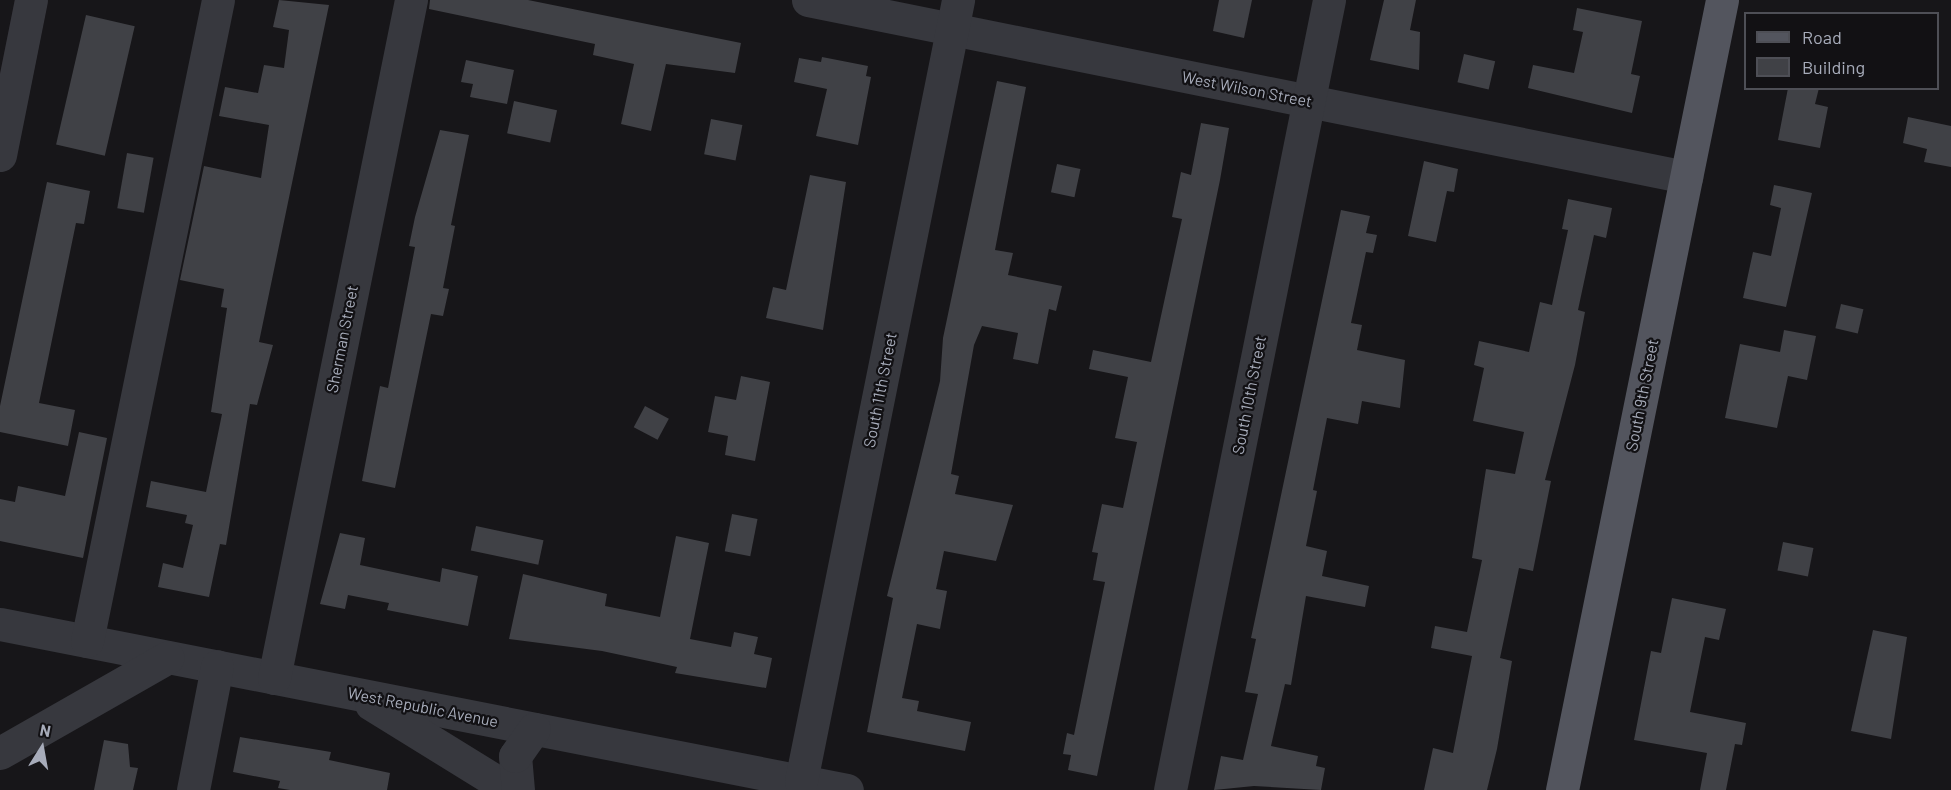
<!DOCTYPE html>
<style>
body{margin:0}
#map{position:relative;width:1951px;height:790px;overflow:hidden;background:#171619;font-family:Barlow,sans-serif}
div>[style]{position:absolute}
.building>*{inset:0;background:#404146;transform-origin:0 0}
.minor>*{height:33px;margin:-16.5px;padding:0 16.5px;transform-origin:16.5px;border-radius:16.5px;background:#37383e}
.major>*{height:33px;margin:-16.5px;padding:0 16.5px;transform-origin:16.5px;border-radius:16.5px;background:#53555e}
span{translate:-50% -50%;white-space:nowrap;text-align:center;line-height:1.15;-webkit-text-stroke:4.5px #121114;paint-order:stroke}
.street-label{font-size:16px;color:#a7acba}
.legend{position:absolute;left:1744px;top:12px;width:195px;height:78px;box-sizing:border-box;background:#121114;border:2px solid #4e4f56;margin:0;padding:8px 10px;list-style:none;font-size:18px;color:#a7acba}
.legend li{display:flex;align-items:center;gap:12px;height:30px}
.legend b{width:30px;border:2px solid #4e4f56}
.north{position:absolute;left:12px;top:718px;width:60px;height:60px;-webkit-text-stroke:4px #121114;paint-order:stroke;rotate:11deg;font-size:16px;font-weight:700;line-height:24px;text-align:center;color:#a7acba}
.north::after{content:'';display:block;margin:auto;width:21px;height:27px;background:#a7acba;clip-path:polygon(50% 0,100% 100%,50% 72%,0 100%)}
</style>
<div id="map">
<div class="building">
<i style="clip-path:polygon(279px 0,329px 5px,259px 342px,273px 345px,257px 405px,250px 404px,226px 545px,220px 544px,209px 597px,158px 587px,163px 563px,183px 568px,193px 525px,185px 523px,187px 515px,146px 507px,151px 481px,206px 492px,222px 414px,211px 412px,227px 308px,221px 307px,224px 289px,180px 280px,204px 166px,261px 178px,269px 125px,219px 116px,225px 87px,258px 93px,264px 65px,284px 68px,289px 30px,273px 27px)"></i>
<i style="clip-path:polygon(430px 0,528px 0,741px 43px,735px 73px,666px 64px,651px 131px,621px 124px,634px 64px,593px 55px,595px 44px,429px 9px)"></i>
<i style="clip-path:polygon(1219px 0,1252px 0,1244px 38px,1213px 31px)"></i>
<i style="clip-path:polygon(1384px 0,1416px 0,1410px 30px,1420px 32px,1419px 70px,1370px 60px)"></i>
<i style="clip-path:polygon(1577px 8px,1642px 21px,1631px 74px,1640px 76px,1632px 113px,1528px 88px,1533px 65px,1574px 73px,1583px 32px,1573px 30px)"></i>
<i style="left:86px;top:15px;width:50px;height:133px;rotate:13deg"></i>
<i style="left:1464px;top:54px;width:32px;height:29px;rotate:13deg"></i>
<i style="clip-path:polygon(822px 57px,868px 66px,866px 76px,871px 77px,858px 145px,816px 136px,827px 89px,794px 82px,799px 58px,821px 62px)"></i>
<i style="clip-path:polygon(466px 60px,514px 70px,507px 104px,470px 97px,473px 84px,461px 82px)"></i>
<i style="clip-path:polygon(997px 81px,1026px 87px,995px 250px,1013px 253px,1008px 275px,1062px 286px,1056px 311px,1049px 309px,1038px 364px,1013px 359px,1018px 333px,982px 326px,974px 345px,951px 474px,959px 476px,955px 494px,1013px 505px,996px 561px,944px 551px,936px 589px,947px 591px,940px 629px,917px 624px,902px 698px,919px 701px,917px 711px,971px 722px,965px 751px,867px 732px,893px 598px,887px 596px,940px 381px,943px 338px)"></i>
<i style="clip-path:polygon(1788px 88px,1819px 88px,1815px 104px,1828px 107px,1820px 148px,1778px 140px)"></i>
<i style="left:514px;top:101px;width:44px;height:33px;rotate:12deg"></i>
<i style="clip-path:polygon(1908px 117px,1951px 126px,1951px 167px,1924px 162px,1927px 149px,1903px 143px)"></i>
<i style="left:711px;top:119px;width:32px;height:36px;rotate:11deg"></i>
<i style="clip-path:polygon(1201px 123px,1229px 128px,1220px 180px,1097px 776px,1068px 770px,1071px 755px,1063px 754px,1067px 733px,1074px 735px,1105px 582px,1093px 580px,1098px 553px,1092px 552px,1102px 504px,1123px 508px,1137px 442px,1115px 438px,1128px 377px,1089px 369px,1093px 350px,1151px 362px,1182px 219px,1172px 217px,1181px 172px,1191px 175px)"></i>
<i style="clip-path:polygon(440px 130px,469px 135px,451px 225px,455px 226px,443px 288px,449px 289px,443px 316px,431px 314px,395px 488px,362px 481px,380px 386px,388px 388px,415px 247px,409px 246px,415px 217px)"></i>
<i style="left:127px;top:153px;width:27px;height:56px;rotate:10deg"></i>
<i style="clip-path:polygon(1424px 161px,1458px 169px,1454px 192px,1447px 191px,1436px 242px,1408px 236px)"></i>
<i style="left:1057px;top:164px;width:24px;height:29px;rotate:12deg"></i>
<i style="clip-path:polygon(810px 175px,846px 182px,823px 330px,766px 318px,773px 287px,786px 290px)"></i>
<i style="clip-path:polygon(47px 182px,90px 191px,84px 224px,76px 223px,39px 403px,75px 410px,68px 446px,0 432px,0 406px)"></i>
<i style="clip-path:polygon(1774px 185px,1812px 193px,1786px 307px,1743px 298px,1753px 252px,1771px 256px,1781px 208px,1770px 205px)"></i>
<i style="clip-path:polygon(1568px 199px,1612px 208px,1606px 238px,1594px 235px,1578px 310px,1585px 312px,1575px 365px,1545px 480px,1551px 481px,1533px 571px,1519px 568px,1500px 658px,1512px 661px,1497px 749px,1487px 790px,1424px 790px,1433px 748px,1453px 753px,1472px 656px,1431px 648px,1435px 626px,1467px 632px,1482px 560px,1472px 558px,1486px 469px,1515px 474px,1524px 432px,1473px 421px,1484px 368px,1474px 365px,1479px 341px,1529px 352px,1540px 302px,1552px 305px,1568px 230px,1562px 229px)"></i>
<i style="clip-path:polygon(1341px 210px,1370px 216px,1366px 233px,1377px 235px,1373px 253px,1366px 252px,1351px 323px,1362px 325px,1357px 350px,1405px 360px,1400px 408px,1362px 401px,1358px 424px,1327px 418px,1313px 490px,1317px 491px,1306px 546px,1327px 551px,1322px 576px,1369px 586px,1365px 607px,1306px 596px,1291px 685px,1285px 684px,1271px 746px,1318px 756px,1316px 766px,1325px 768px,1321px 790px,1254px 786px,1214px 790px,1221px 756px,1243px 760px,1258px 694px,1245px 692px,1256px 639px,1251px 638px)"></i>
<i style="left:1841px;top:304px;width:23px;height:25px;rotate:13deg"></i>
<i style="clip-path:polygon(1784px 330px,1816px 336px,1807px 380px,1788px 376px,1777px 428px,1725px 418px,1740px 344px,1780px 352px)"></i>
<i style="clip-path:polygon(741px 376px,770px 382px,755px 461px,725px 455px,728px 436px,708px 432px,715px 396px,736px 400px)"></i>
<i style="left:645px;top:406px;width:27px;height:24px;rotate:28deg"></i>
<i style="clip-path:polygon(79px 432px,107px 438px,83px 558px,0 541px,0 499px,15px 502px,18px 486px,65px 496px)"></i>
<i style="left:732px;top:514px;width:26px;height:38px;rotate:11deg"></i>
<i style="left:476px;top:526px;width:69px;height:25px;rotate:12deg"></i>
<i style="clip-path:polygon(340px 533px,365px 538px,360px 565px,440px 582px,442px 568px,478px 576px,468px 626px,387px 610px,389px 603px,348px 595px,345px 609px,320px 604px)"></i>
<i style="clip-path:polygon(676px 536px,709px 543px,690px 639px,731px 647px,734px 632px,758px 637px,754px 654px,772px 658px,766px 688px,675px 673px,677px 667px,602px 651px,509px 639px,523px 574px,607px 594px,605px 606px,660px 617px)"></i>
<i style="left:1783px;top:542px;width:31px;height:29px;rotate:11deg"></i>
<i style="clip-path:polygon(1672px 598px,1726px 609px,1719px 640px,1705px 637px,1690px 712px,1746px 723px,1742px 745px,1735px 744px,1726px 790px,1700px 790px,1707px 753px,1634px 740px,1651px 651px,1661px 653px)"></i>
<i style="clip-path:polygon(1873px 630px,1907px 637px,1891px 739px,1851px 731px)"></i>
<i style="clip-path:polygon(240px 737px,331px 752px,329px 760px,390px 773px,387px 790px,290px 790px,278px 788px,280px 781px,233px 772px)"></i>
<i style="clip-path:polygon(104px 740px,128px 744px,130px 767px,138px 768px,133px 790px,94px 790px)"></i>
</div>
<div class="minor">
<i style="left:808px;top:0;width:896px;rotate:11.4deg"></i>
<i style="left:0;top:155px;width:158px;rotate:-78.7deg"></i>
<i style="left:0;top:624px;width:863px;rotate:11.09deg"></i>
<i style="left:87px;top:641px;width:654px;rotate:-78.45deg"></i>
<i style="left:274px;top:678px;width:692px;rotate:-78.58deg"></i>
<i style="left:371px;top:704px;width:163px;rotate:31.7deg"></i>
<i style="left:0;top:753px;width:193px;rotate:-29.7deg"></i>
<i style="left:801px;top:781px;width:797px;rotate:-78.63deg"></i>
<i style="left:193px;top:790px;width:126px;rotate:-79deg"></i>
<i style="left:518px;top:790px;width:34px;rotate:-95deg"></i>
<i style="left:515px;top:756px;width:33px;rotate:-55deg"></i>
<i style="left:1170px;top:790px;width:806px;rotate:-78.62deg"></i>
</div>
<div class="major">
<i style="left:1562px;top:790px;width:806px;rotate:-78.55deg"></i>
</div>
<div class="street-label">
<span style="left:1247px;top:89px;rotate:11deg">West Wilson Street</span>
<span style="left:342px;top:339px;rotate:-79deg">Sherman Street</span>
<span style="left:880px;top:390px;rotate:-79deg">South 11th Street</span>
<span style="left:1249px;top:395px;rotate:-79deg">South 10th Street</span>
<span style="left:1642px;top:395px;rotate:-79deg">South 9th Street</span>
<span style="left:423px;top:707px;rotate:11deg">West Republic Avenue</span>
</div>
<ul class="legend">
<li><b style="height:8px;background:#53555e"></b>Road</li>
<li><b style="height:16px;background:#404146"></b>Building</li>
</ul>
<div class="north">N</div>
</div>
